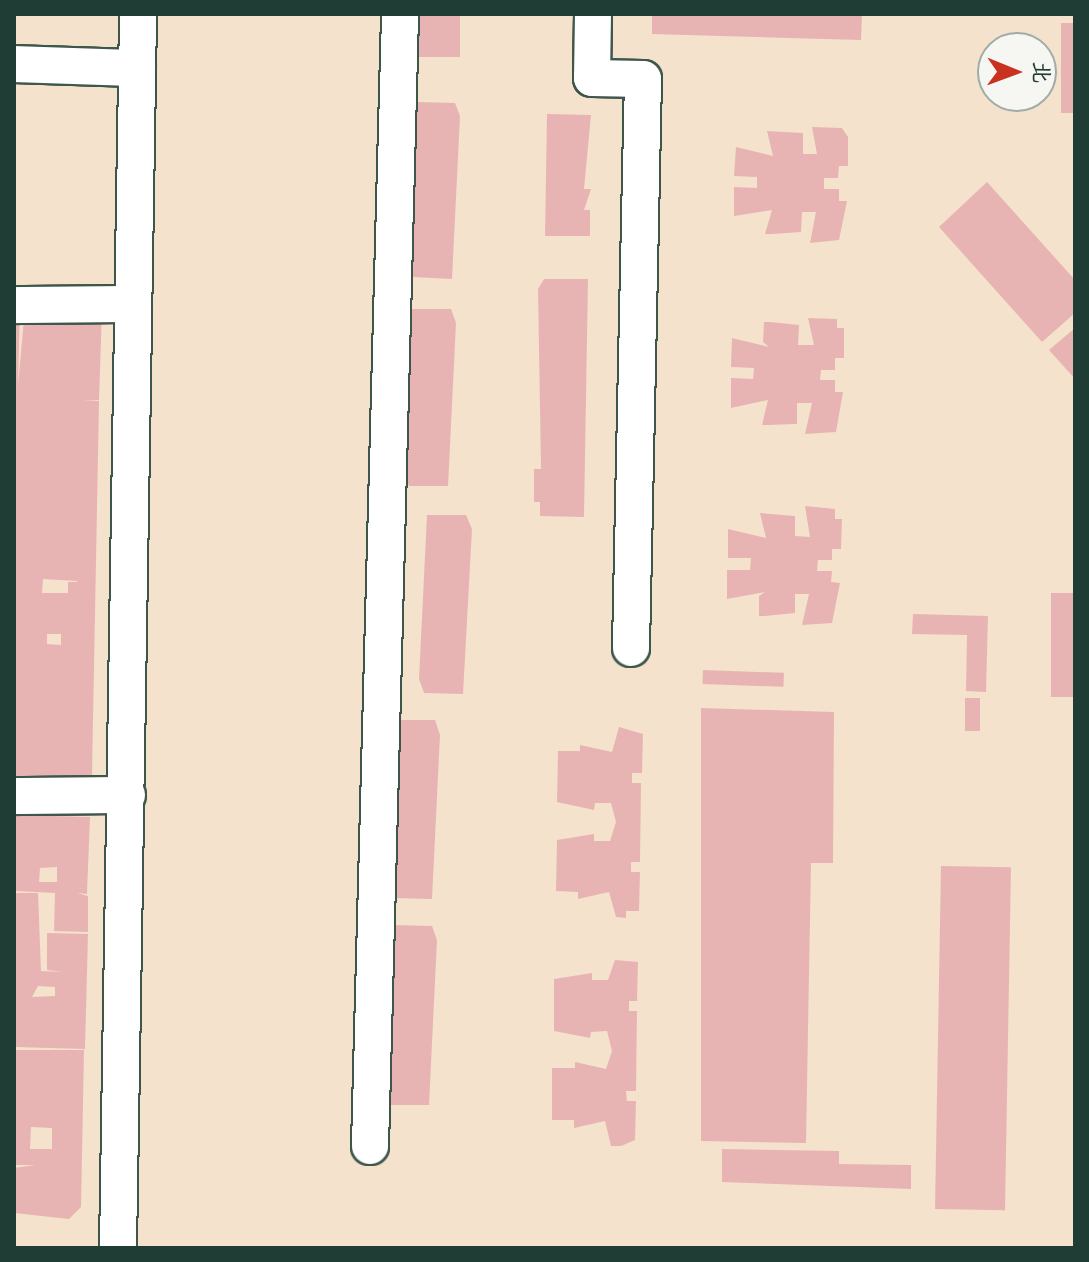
<!DOCTYPE html>
<meta charset="utf-8">
<style>
body{margin:0}
#map{position:relative;width:1089px;height:1262px;overflow:hidden;background:#f4e2cc;font-family:"Indie Flower","LXGW WenKai TC",sans-serif}
div>[style]{position:absolute}
.building>*{inset:0;background:#e8b4b3;transform-origin:0 0}
.roads{filter:drop-shadow(2px 0 #3f564b) drop-shadow(-2px 0 #3f564b) drop-shadow(0 2px #3f564b) drop-shadow(0 -2px #3f564b)}
.minor>*{height:36px;margin:-18px;padding:0 18px;transform-origin:18px;border-radius:18px;background:#fff}
span{translate:-50% -50%;white-space:nowrap;text-align:center;line-height:1.15;-webkit-text-stroke:6px #f6f6f2;paint-order:stroke}
.frame{position:absolute;inset:0;border:16px solid #1f3d34;pointer-events:none}
.north{position:absolute;left:977px;top:32px;width:80px;height:80px;box-sizing:border-box;background:#f6f6f2;border:2px solid #a0aca6;border-radius:50%;rotate:91deg;font-size:22px;font-weight:700;line-height:32px;text-align:center;color:#1f3d34}
.north::after{content:'';display:block;margin:auto;width:28px;height:36px;background:#c8321e;clip-path:polygon(50% 0,100% 100%,50% 72%,0 100%)}
</style>
<div id="map">
<div class="building">
<i style="left:410px;top:14px;width:50px;height:43px"></i>
<i style="clip-path:polygon(652px 14px,862px 14px,861px 40px,652px 34px)"></i>
<i style="left:1061px;top:23px;width:14px;height:90px"></i>
<i style="clip-path:polygon(416px 102px,455px 103px,460px 116px,452px 279px,413px 277px,408px 267px)"></i>
<i style="clip-path:polygon(547px 114px,591px 115px,584px 189px,591px 189px,584px 210px,590px 210px,590px 236px,545px 236px)"></i>
<i style="clip-path:polygon(812px 127px,842px 128px,848px 137px,848px 166px,839px 166px,838px 178px,824px 178px,824px 189px,839px 189px,839px 201px,847px 201px,839px 240px,810px 243px,816px 212px,802px 212px,801px 232px,772px 234px,765px 234px,772px 210px,734px 216px,734px 187px,757px 188px,757px 177px,734px 176px,736px 147px,773px 156px,767px 131px,803px 133px,803px 154px,817px 154px)"></i>
<i style="clip-path:polygon(987px 182px,1075px 280px,1075px 313px,1042px 342px,939px 227px)"></i>
<i style="clip-path:polygon(544px 279px,588px 279px,584px 517px,540px 516px,540px 502px,534px 502px,534px 469px,541px 469px,538px 289px)"></i>
<i style="clip-path:polygon(evenodd,14px 308px,20px 308px,18px 385px,25px 308px,102px 310px,99px 400px,83px 401px,99px 401px,92px 775px,14px 776px,14px 308px,43px 579px,77px 581px,77px 582px,68px 582px,68px 593px,42px 593px,43px 579px,14px 308px,47px 634px,61px 634px,61px 645px,47px 644px,47px 634px)"></i>
<i style="clip-path:polygon(412px 309px,451px 309px,456px 323px,448px 486px,409px 486px,404px 473px)"></i>
<i style="clip-path:polygon(808px 318px,837px 319px,837px 328px,844px 328px,844px 358px,835px 358px,835px 370px,821px 370px,820px 380px,835px 380px,835px 392px,843px 392px,836px 432px,805px 434px,812px 403px,797px 403px,797px 424px,768px 425px,762px 425px,768px 400px,731px 408px,731px 378px,753px 379px,754px 368px,731px 367px,732px 338px,769px 347px,763px 342px,764px 322px,770px 322px,799px 325px,798px 345px,814px 345px)"></i>
<i style="clip-path:polygon(1075px 328px,1075px 379px,1049px 350px)"></i>
<i style="clip-path:polygon(805px 506px,835px 509px,835px 519px,842px 519px,841px 549px,832px 549px,832px 560px,818px 560px,817px 571px,832px 571px,831px 582px,840px 583px,832px 623px,802px 625px,809px 594px,795px 594px,795px 613px,765px 616px,759px 616px,759px 596px,765px 592px,727px 599px,727px 570px,750px 570px,751px 558px,728px 558px,728px 529px,766px 538px,760px 513px,795px 516px,795px 536px,810px 537px)"></i>
<i style="clip-path:polygon(427px 515px,466px 515px,472px 529px,463px 694px,424px 693px,419px 679px)"></i>
<i style="left:1051px;top:593px;width:24px;height:104px"></i>
<i style="clip-path:polygon(913px 614px,988px 616px,986px 692px,966px 691px,967px 635px,912px 634px)"></i>
<i style="left:703px;top:670px;width:81px;height:14px;rotate:2deg"></i>
<i style="left:965px;top:698px;width:15px;height:33px"></i>
<i style="clip-path:polygon(701px 708px,834px 712px,833px 863px,811px 863px,806px 1143px,701px 1141px)"></i>
<i style="clip-path:polygon(396px 720px,435px 720px,440px 735px,432px 899px,393px 898px)"></i>
<i style="clip-path:polygon(619px 727px,643px 734px,642px 773px,632px 773px,632px 783px,641px 783px,640px 862px,631px 862px,631px 872px,640px 872px,639px 911px,626px 911px,626px 918px,616px 917px,609px 892px,578px 899px,578px 892px,556px 891px,557px 840px,594px 834px,594px 841px,610px 841px,616px 822px,611px 803px,595px 803px,594px 810px,557px 802px,558px 751px,580px 751px,580px 745px,612px 752px)"></i>
<i style="clip-path:polygon(evenodd,14px 815px,90px 817px,87px 894px,77px 893px,88px 896px,88px 932px,54px 931px,55px 893px,14px 891px,14px 815px,57px 867px,57px 882px,39px 882px,40px 868px,57px 867px)"></i>
<i style="left:941px;top:866px;width:70px;height:343px;rotate:1deg"></i>
<i style="clip-path:polygon(evenodd,14px 893px,38px 893px,41px 971px,63px 972px,47px 970px,47px 933px,88px 934px,85px 1049px,14px 1047px,14px 893px,38px 986px,55px 987px,55px 996px,32px 997px,38px 986px)"></i>
<i style="clip-path:polygon(392px 925px,432px 926px,437px 940px,429px 1105px,389px 1105px)"></i>
<i style="clip-path:polygon(615px 960px,638px 962px,637px 1001px,629px 1001px,629px 1011px,637px 1011px,636px 1091px,626px 1091px,627px 1101px,636px 1101px,635px 1140px,621px 1146px,611px 1146px,605px 1121px,574px 1128px,574px 1120px,552px 1120px,552px 1068px,575px 1068px,575px 1062px,606px 1069px,612px 1051px,607px 1031px,591px 1032px,590px 1038px,554px 1031px,554px 979px,592px 973px,592px 980px,608px 980px)"></i>
<i style="clip-path:polygon(evenodd,14px 1050px,84px 1050px,81px 1207px,69px 1219px,14px 1213px,14px 1168px,35px 1165px,14px 1165px,14px 1050px,31px 1127px,52px 1128px,52px 1149px,30px 1149px,31px 1127px)"></i>
<i style="clip-path:polygon(722px 1149px,839px 1151px,839px 1164px,911px 1165px,911px 1189px,722px 1182px)"></i>
</div>
<div class="roads">
<div class="minor">
<i style="left:593px;top:14px;width:64px;rotate:90.9deg"></i>
<i style="left:592px;top:78px;width:51px;rotate:1.1deg"></i>
<i style="left:643px;top:79px;width:569px;rotate:91.21deg"></i>
<i style="left:14px;top:64px;width:123px;rotate:1.9deg"></i>
<i style="left:14px;top:305px;width:119px;rotate:-0.5deg"></i>
<i style="left:14px;top:796px;width:113px;rotate:-0.5deg"></i>
<i style="left:370px;top:1146px;width:1132px;rotate:-88.48deg"></i>
<i style="left:118px;top:1248px;width:1234px;rotate:-89.07deg"></i>
</div>
</div>
<div class="frame"></div>
<div class="north">北</div>
</div>
